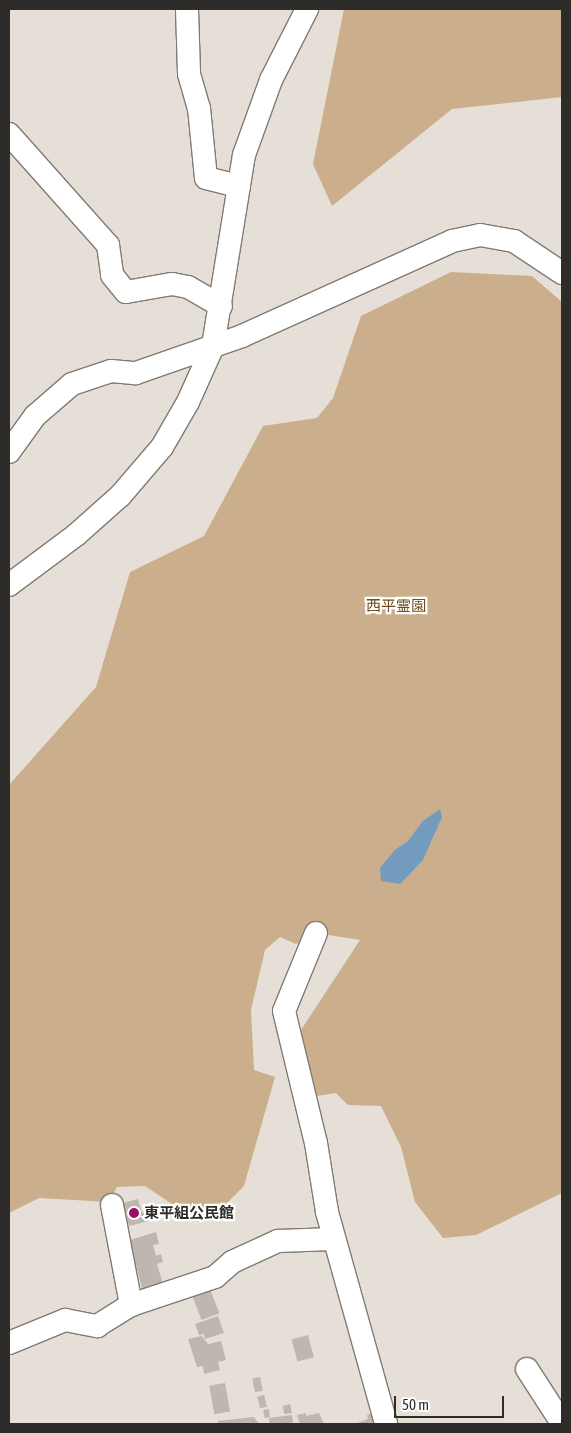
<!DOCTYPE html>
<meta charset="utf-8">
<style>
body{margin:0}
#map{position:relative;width:571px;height:1433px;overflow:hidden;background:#e6dfd8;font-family:"Asap Condensed","Noto Sans JP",sans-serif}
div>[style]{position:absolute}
.green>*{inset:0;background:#cbae8b}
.water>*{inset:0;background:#729bbd}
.building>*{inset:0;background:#beb6af;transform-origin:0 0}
.roads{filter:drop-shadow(1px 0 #807a73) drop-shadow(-1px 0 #807a73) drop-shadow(0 1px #807a73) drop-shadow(0 -1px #807a73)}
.minor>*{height:22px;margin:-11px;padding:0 11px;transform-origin:11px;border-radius:11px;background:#fff}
.dots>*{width:14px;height:14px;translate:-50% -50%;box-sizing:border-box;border:2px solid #fff;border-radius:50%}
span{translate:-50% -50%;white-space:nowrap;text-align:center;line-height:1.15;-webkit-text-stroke:4.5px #fff;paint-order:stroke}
.park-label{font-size:15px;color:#6f4c1c}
.poi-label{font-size:15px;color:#2e2c29;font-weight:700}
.left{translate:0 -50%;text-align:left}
.frame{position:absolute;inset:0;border:10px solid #2e2c29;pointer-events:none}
.scale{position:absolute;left:394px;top:1396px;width:110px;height:22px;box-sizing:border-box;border:2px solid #2e2c29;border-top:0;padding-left:6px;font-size:15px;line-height:18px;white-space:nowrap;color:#2e2c29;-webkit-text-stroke:4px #fff;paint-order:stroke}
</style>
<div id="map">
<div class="green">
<i style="clip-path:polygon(344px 9px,562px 9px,562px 97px,452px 109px,332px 206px,313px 164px)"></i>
<i style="clip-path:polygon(451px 272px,532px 276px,562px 302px,562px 1193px,476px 1235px,443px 1238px,415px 1202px,401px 1147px,381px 1106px,348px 1105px,336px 1093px,310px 1097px,301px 1030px,360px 940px,316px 933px,296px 944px,280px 937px,265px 950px,251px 1010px,254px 1070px,275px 1077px,244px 1186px,222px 1208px,175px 1206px,145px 1186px,117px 1187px,109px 1202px,39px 1198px,9px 1213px,9px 785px,96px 687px,130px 572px,204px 536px,263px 426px,317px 418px,333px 398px,361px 316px)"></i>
</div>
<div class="water">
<i style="clip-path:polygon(440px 809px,442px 817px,423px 860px,400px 884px,381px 881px,380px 868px,395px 850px,408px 841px,423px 821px)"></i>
</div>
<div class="building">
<i style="clip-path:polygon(138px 1199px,142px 1213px,147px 1212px,149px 1221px,129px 1226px,123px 1203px)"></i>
<i style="clip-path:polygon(156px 1232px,159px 1244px,153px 1245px,156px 1256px,161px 1254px,163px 1262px,157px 1264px,164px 1287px,143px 1293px,130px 1240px)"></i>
<i style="left:210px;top:1289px;width:26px;height:19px;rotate:69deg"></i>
<i style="clip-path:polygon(218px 1316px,224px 1333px,205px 1339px,204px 1334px,199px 1335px,195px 1324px)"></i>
<i style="left:308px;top:1335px;width:23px;height:17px;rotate:75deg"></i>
<i style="clip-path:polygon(202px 1336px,208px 1344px,221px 1341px,226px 1360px,218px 1362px,220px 1370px,204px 1374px,203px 1366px,197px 1367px,188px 1339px)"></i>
<i style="left:260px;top:1377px;width:14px;height:8px;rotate:78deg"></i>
<i style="left:225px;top:1383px;width:29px;height:16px;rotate:80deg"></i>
<i style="left:264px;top:1395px;width:12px;height:7px;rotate:76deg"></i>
<i style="clip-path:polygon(290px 1404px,292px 1413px,284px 1414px,283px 1406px)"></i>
<i style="clip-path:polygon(269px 1409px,270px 1417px,265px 1418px,263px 1410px)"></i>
<i style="clip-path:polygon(377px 1411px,382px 1424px,355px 1424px,368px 1419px,367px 1415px)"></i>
<i style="clip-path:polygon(306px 1413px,306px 1416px,319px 1413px,324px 1424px,300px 1424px,297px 1415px)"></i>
<i style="clip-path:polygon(292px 1415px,293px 1423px,270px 1424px,269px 1418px)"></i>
<i style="clip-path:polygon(254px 1417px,259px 1424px,218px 1424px,218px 1421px)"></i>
</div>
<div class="roads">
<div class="minor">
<i style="left:187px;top:9px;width:65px;rotate:88.2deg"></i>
<i style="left:189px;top:74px;width:35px;rotate:74deg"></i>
<i style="left:199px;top:108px;width:70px;rotate:84.3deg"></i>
<i style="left:206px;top:178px;width:34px;rotate:14deg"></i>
<i style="left:9px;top:134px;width:149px;rotate:48.3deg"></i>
<i style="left:108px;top:245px;width:30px;rotate:82deg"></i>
<i style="left:112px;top:275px;width:22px;rotate:51deg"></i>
<i style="left:126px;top:292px;width:47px;rotate:-9.9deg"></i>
<i style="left:172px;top:284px;width:16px;rotate:11deg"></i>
<i style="left:188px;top:287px;width:38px;rotate:30deg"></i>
<i style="left:9px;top:452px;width:44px;rotate:-54.2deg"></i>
<i style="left:35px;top:416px;width:49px;rotate:-40.9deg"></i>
<i style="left:72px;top:384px;width:41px;rotate:-18.4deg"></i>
<i style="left:111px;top:371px;width:25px;rotate:5deg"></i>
<i style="left:136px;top:373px;width:112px;rotate:-19.2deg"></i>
<i style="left:242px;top:336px;width:230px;rotate:-24.3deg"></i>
<i style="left:452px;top:241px;width:29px;rotate:-12deg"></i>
<i style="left:480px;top:235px;width:35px;rotate:10deg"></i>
<i style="left:514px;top:241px;width:58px;rotate:33.7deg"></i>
<i style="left:9px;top:585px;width:84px;rotate:-36.7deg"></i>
<i style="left:76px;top:535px;width:59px;rotate:-41.6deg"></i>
<i style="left:120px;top:496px;width:65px;rotate:-49.4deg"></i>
<i style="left:162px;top:447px;width:52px;rotate:-60deg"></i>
<i style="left:188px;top:402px;width:61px;rotate:-65.9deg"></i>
<i style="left:213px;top:346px;width:193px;rotate:-80.8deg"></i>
<i style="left:244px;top:155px;width:80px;rotate:-70.2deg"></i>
<i style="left:271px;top:80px;width:80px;rotate:-63.1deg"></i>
<i style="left:316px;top:933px;width:84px;rotate:112.3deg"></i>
<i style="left:284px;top:1011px;width:136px;rotate:76.4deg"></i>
<i style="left:316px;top:1143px;width:70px;rotate:80.9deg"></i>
<i style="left:327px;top:1212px;width:220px;rotate:74.4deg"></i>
<i style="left:112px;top:1205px;width:102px;rotate:79.2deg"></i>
<i style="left:9px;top:1343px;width:61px;rotate:-22.3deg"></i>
<i style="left:65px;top:1320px;width:33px;rotate:11deg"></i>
<i style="left:97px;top:1326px;width:40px;rotate:-32deg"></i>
<i style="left:131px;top:1305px;width:89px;rotate:-18.4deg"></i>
<i style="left:215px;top:1277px;width:23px;rotate:-41deg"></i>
<i style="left:232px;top:1262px;width:51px;rotate:-24.5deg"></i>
<i style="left:278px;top:1241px;width:56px;rotate:-2deg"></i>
<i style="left:527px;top:1369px;width:64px;rotate:57.1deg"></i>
</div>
</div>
<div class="dots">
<i style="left:134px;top:1213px;background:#9a0d5f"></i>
</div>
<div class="park-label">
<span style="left:396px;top:606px">西平霊園</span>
</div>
<div class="poi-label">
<span class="left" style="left:144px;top:1213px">東平組公民館</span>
</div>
<div class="frame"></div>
<div class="scale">50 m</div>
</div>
